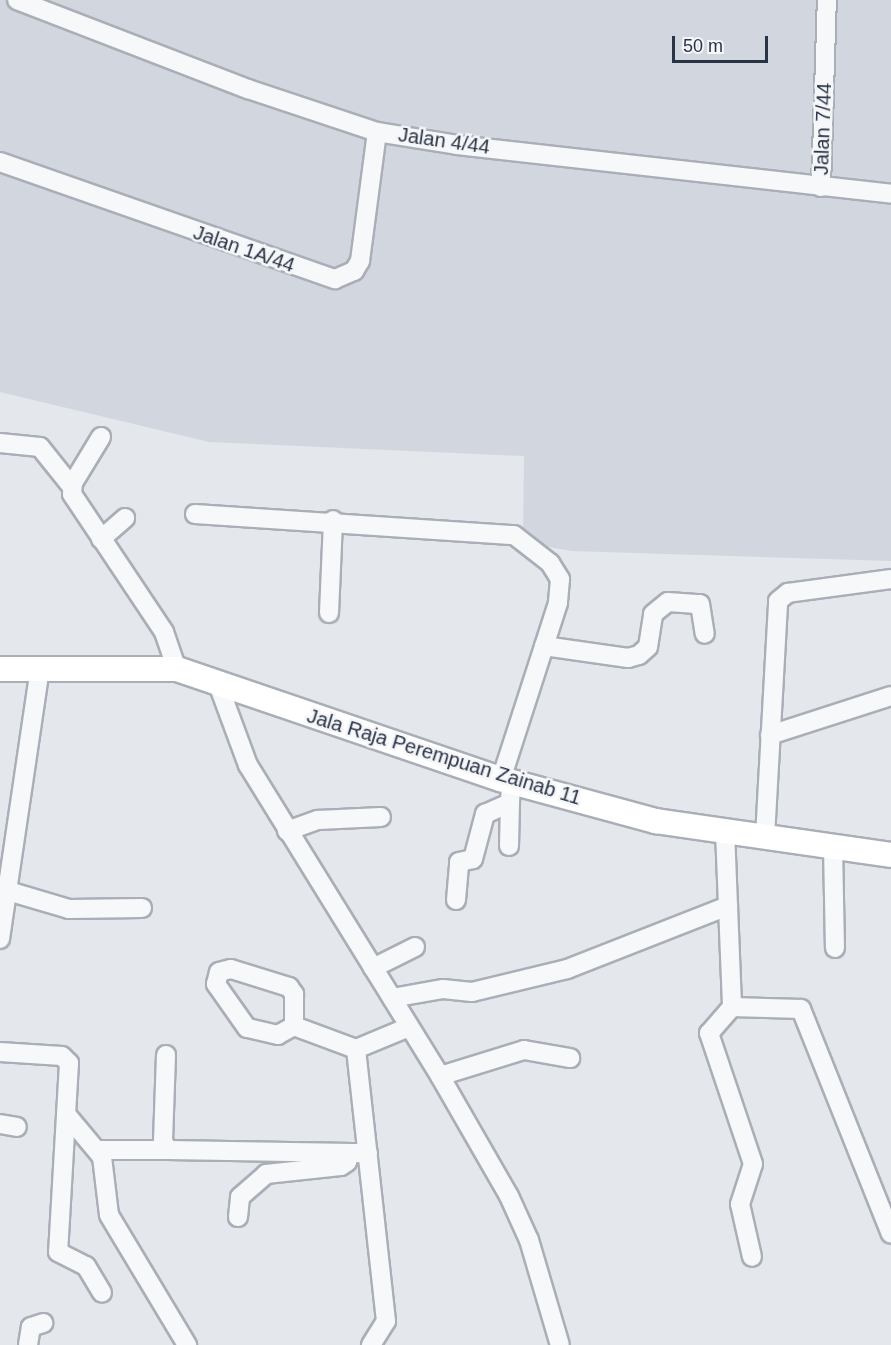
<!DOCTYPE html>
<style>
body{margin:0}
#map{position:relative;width:891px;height:1345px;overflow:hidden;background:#e4e7ec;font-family:Arial,sans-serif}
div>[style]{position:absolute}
.built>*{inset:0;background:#d2d6de}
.roads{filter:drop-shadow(2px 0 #a9aeb7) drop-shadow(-2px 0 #a9aeb7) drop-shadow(0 2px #a9aeb7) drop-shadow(0 -2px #a9aeb7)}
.minor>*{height:18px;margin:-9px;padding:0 9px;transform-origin:9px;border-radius:9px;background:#f7f8fa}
.major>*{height:24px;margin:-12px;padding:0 12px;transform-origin:12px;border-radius:12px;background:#fff}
span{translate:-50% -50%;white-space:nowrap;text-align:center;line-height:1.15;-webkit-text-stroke:5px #f4f6f9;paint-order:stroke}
.street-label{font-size:20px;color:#2b3445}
.scale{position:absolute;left:672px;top:36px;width:96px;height:27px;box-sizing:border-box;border:3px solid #2b3445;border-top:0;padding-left:8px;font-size:18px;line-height:21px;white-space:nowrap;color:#2b3445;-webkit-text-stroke:4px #f4f6f9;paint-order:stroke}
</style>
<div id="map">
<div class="built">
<i style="clip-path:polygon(0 0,891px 0,891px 561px,571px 551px,523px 542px,524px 456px,209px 442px,0 392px)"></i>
</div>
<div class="roads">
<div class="minor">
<i style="left:17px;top:0;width:248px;rotate:21.1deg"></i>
<i style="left:248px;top:89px;width:136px;rotate:18.4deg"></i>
<i style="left:377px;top:132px;width:81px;rotate:9.2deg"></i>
<i style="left:457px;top:145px;width:437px;rotate:6.4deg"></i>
<i style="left:0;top:162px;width:355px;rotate:19.3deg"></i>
<i style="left:335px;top:279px;width:21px;rotate:-23deg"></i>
<i style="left:354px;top:271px;width:12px;rotate:-59deg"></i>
<i style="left:360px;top:261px;width:130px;rotate:-82.5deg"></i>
<i style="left:821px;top:187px;width:187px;rotate:-88.2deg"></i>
<i style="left:101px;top:437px;width:54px;rotate:121.3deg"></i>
<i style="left:73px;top:483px;width:11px;rotate:95deg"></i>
<i style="left:72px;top:494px;width:166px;rotate:56.3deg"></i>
<i style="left:164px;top:632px;width:39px;rotate:71deg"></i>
<i style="left:0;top:443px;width:40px;rotate:5.7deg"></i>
<i style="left:40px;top:447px;width:51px;rotate:51.3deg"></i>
<i style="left:195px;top:514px;width:320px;rotate:3.8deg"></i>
<i style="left:514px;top:535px;width:46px;rotate:37.9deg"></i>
<i style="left:550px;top:563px;width:19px;rotate:58deg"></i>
<i style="left:560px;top:579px;width:24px;rotate:95deg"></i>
<i style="left:558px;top:603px;width:185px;rotate:107.9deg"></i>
<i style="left:101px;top:539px;width:32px;rotate:-41deg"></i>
<i style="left:329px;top:613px;width:93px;rotate:-87.5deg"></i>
<i style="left:544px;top:646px;width:85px;rotate:8.1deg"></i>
<i style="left:628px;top:658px;width:11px;rotate:-15deg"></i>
<i style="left:639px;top:655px;width:12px;rotate:-42deg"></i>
<i style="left:648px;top:647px;width:33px;rotate:-81deg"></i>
<i style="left:653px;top:614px;width:19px;rotate:-39deg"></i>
<i style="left:668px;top:602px;width:32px;rotate:4deg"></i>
<i style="left:700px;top:604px;width:30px;rotate:81deg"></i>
<i style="left:218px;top:684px;width:86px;rotate:69.7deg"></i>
<i style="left:248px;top:765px;width:365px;rotate:58.3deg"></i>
<i style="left:440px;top:1076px;width:138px;rotate:60.1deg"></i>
<i style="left:509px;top:1196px;width:48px;rotate:65.6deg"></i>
<i style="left:529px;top:1240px;width:109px;rotate:73.6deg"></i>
<i style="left:770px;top:735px;width:127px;rotate:-17.9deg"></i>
<i style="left:287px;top:831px;width:33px;rotate:-20deg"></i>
<i style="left:318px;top:820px;width:63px;rotate:-2.7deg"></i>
<i style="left:725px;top:831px;width:176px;rotate:87.7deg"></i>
<i style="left:732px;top:1007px;width:35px;rotate:131deg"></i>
<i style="left:709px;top:1033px;width:138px;rotate:71.4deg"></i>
<i style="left:753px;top:1164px;width:42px;rotate:108deg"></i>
<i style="left:740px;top:1204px;width:54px;rotate:77.2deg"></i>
<i style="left:765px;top:837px;width:236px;rotate:-86.8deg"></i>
<i style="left:778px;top:601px;width:13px;rotate:-39deg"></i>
<i style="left:788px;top:593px;width:104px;rotate:-7.7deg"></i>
<i style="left:509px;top:846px;width:43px;rotate:-88.7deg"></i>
<i style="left:833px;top:846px;width:102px;rotate:88.9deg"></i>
<i style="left:8px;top:891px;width:64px;rotate:16.4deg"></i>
<i style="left:69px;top:909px;width:73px;rotate:-0.8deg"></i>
<i style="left:456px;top:900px;width:38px;rotate:-85deg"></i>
<i style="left:459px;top:862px;width:14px;rotate:-12deg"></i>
<i style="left:473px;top:859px;width:47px;rotate:-75.1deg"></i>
<i style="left:485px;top:814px;width:27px;rotate:-24deg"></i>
<i style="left:510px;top:803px;width:22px;rotate:-87deg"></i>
<i style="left:0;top:939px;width:274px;rotate:-81.6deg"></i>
<i style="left:373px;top:968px;width:47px;rotate:-26.6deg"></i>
<i style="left:231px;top:969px;width:61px;rotate:17.2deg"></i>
<i style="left:289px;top:987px;width:9px;rotate:54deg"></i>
<i style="left:294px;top:994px;width:32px;rotate:90deg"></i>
<i style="left:294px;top:1026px;width:18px;rotate:151deg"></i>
<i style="left:278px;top:1035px;width:32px;rotate:-167deg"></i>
<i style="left:247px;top:1028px;width:54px;rotate:-125.2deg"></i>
<i style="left:216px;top:984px;width:12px;rotate:-76deg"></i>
<i style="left:219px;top:972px;width:12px;rotate:-14deg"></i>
<i style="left:392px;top:998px;width:52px;rotate:-10deg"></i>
<i style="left:443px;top:989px;width:29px;rotate:6deg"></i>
<i style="left:472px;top:992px;width:98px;rotate:-13.6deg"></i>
<i style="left:567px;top:969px;width:173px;rotate:-21.4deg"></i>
<i style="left:732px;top:1007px;width:69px;rotate:1.7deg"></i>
<i style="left:801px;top:1009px;width:242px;rotate:68.2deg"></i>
<i style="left:294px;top:1026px;width:66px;rotate:20.4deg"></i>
<i style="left:0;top:1052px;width:62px;rotate:3.7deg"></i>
<i style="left:62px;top:1056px;width:10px;rotate:45deg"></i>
<i style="left:69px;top:1063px;width:189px;rotate:93.3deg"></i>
<i style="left:58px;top:1252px;width:31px;rotate:27deg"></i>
<i style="left:86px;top:1266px;width:31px;rotate:59deg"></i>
<i style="left:166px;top:1055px;width:86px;rotate:92deg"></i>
<i style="left:163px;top:1141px;width:10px;rotate:61deg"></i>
<i style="left:168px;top:1150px;width:200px;rotate:0.9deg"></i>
<i style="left:440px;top:1076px;width:88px;rotate:-17.2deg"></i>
<i style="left:524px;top:1050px;width:47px;rotate:9.9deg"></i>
<i style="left:66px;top:1114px;width:56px;rotate:50.1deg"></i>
<i style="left:102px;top:1157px;width:58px;rotate:83.1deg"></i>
<i style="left:109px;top:1215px;width:152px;rotate:59deg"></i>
<i style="left:0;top:1124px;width:17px;rotate:10deg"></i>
<i style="left:98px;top:1150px;width:70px"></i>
<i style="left:238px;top:1217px;width:20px;rotate:-84deg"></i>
<i style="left:240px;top:1197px;width:35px;rotate:-41deg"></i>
<i style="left:266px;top:1174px;width:75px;rotate:-6.1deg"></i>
<i style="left:341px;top:1166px;width:7px;rotate:-34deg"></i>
<i style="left:347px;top:1162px;width:9px;rotate:-72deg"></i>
<i style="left:28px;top:1345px;width:18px;rotate:-81deg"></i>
<i style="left:31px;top:1327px;width:13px;rotate:-18deg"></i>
<i style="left:371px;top:1345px;width:28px;rotate:-58deg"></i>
<i style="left:386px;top:1321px;width:274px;rotate:-96.3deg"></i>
<i style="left:356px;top:1049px;width:57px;rotate:-22.5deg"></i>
</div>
<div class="major">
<i style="left:0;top:669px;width:177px"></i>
<i style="left:177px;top:669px;width:342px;rotate:18.8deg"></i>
<i style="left:501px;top:779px;width:161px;rotate:15.2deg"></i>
<i style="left:656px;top:821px;width:237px;rotate:8.2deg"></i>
</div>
</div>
<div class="street-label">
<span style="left:823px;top:129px;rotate:-88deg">Jalan 7/44</span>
<span style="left:444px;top:141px;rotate:8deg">Jalan 4/44</span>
<span style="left:244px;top:249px;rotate:19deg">Jalan 1A/44</span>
<span style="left:444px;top:757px;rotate:17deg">Jala Raja Perempuan Zainab 11</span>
</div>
<div class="scale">50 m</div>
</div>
